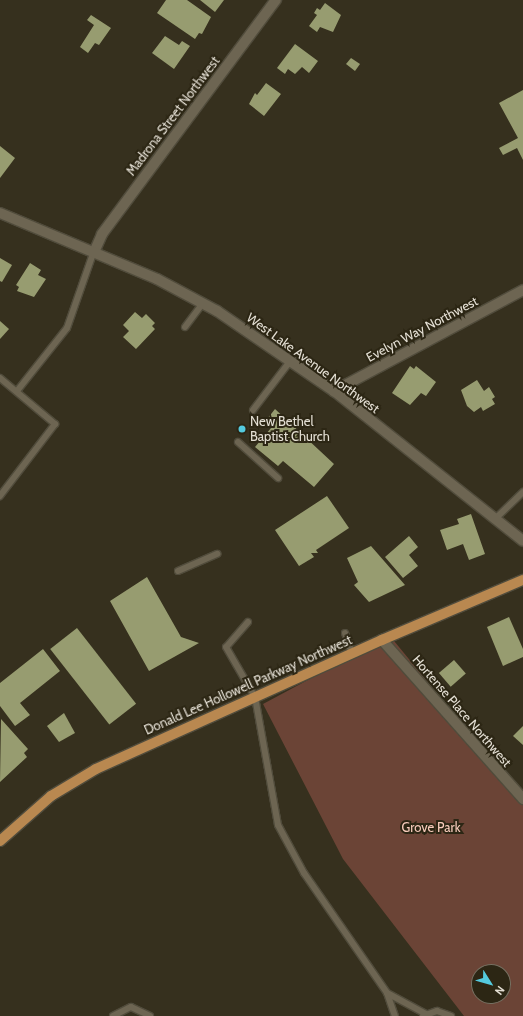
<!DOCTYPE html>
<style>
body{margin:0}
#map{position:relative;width:523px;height:1016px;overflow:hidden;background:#36301e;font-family:Cabin,sans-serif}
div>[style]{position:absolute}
.green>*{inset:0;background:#6b4436}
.building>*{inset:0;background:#979c70;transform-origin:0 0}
.roads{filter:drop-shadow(1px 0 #514c3c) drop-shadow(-1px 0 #514c3c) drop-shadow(0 1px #514c3c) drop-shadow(0 -1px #514c3c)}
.lane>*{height:6px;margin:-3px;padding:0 3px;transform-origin:3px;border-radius:3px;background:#6d6552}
.street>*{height:10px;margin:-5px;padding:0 5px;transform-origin:5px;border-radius:5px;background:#6d6552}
.secondary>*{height:10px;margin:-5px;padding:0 5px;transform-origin:5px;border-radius:5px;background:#6d6552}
.primary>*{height:10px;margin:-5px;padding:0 5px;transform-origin:5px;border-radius:5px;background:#b98850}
.dots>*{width:11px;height:11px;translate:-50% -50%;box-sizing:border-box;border:2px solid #2c2614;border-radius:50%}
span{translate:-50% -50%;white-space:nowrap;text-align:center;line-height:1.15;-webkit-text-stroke:4px #2c2614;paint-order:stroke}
.street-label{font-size:13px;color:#e4dfd4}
.poi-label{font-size:13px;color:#e4dfd4}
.left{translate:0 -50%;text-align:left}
.park-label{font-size:13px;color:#f7cbbb}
.north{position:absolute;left:471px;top:964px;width:40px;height:40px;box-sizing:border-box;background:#2c2614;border:1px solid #767061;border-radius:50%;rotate:127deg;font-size:11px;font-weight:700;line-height:16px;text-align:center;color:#e4dfd4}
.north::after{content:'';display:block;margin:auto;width:14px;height:18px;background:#54cade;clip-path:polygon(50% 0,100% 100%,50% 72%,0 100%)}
</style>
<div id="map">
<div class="green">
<i style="clip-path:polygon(evenodd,390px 636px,523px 798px,523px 1016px,464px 1016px,343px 859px,263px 704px,390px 636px,479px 972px,503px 972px,503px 996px,479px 996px,479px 972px)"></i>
</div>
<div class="building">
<i style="clip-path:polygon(166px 0,187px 0,211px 17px,202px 34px,199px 33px,195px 39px,157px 13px)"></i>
<i style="clip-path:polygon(200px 0,224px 0,215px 12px)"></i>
<i style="clip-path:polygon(325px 3px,341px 15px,333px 32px,320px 27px,317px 32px,309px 26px,317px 15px,314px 13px,317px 8px,320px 10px)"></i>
<i style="clip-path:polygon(91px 15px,111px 28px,99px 45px,95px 43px,88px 53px,80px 47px,94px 25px,87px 20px)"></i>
<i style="clip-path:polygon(165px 36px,179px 45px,182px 41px,190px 46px,174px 69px,152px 53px)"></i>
<i style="clip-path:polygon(295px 44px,318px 61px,309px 73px,302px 67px,295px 74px,288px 69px,285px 74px,277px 68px)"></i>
<i style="clip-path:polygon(351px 58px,360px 64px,355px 71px,346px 64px)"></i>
<i style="clip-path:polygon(266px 83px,281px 94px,264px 116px,249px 104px,255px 93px,257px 95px)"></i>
<i style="clip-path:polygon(523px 90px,523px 160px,517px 148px,503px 155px,499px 148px,518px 138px,499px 103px)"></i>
<i style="clip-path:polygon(0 146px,15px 158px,0 178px)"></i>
<i style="clip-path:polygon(0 258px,12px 265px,2px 282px,0 281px)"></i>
<i style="clip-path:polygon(30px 263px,41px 270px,38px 275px,46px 279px,34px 297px,17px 291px,19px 287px,16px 285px)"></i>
<i style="clip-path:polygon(135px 312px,142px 318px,146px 314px,155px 323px,152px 326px,155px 329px,136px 349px,123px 337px,129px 331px,123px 325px)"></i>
<i style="clip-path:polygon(0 321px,9px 329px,0 339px)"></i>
<i style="clip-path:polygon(410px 366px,414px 369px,416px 366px,436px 382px,426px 396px,421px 393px,410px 405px,392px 393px)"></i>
<i style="clip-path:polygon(477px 380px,484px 391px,489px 387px,495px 397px,492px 399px,495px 404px,483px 411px,481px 407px,474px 412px,467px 406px,461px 390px)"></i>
<i style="clip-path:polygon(275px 409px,334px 464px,314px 487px,283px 461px,278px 466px,255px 447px,271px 428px,264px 423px)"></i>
<i style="clip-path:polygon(327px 496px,349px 528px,316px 550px,318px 553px,311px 553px,314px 557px,299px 566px,275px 530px)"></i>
<i style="clip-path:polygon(471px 514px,485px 554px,469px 560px,463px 544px,447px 550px,440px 530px,459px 524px,457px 519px)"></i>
<i style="clip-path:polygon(409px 536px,418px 547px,409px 555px,418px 566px,403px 578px,385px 557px)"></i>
<i style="clip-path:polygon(371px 546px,405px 585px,369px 602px,354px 585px,358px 582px,347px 558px)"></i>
<i style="clip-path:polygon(147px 577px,181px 637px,199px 643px,149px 671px,110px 601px)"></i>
<i style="clip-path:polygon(509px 617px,523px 649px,523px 657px,503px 666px,487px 627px)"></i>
<i style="left:77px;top:628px;width:96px;height:34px;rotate:52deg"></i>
<i style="clip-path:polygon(43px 649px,60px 671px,20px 703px,30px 715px,15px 726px,0 706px,0 683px)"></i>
<i style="left:454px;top:660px;width:18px;height:20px;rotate:49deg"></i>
<i style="clip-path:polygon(64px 713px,75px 733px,59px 742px,47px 726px)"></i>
<i style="clip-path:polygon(1px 719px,28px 749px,24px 753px,27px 757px,0 782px)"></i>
<i style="clip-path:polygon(523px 726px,523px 745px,513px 736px)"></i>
</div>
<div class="roads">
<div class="lane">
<i style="left:185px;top:327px;width:30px;rotate:-53deg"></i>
<i style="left:0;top:378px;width:72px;rotate:39.9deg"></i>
<i style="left:55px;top:424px;width:91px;rotate:127.4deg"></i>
<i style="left:17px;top:391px;width:80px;rotate:-51.6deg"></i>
<i style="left:67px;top:328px;width:82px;rotate:-70.7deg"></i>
<i style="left:253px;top:410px;width:63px;rotate:-52.8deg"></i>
<i style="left:238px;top:442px;width:54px;rotate:42deg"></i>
<i style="left:495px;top:519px;width:39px;rotate:-44deg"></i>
<i style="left:178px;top:571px;width:43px;rotate:-23.6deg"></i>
<i style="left:248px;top:622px;width:33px;rotate:131deg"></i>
<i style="left:226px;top:647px;width:58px;rotate:59.9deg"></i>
<i style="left:255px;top:697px;width:130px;rotate:79.8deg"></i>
<i style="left:278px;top:825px;width:55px;rotate:61.6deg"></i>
<i style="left:304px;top:873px;width:146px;rotate:55.3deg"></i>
<i style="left:387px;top:993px;width:24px;rotate:71deg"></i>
<i style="left:345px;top:633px;width:21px;rotate:71deg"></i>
<i style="left:387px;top:993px;width:44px;rotate:28.3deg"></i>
<i style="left:113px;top:1016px;width:20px;rotate:-27deg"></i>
<i style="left:131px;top:1007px;width:21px;rotate:25deg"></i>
<i style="left:423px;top:1016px;width:15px;rotate:-20deg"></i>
<i style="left:437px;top:1011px;width:15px;rotate:20deg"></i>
</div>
<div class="street">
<i style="left:95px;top:250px;width:17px;rotate:-66deg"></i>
<i style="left:102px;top:234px;width:292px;rotate:-53.4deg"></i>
<i style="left:334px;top:391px;width:214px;rotate:-28.1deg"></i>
<i style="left:382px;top:640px;width:213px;rotate:48.4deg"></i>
</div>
<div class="secondary">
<i style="left:0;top:213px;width:170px;rotate:22.8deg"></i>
<i style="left:157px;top:279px;width:68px;rotate:28.1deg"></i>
<i style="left:217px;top:311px;width:142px;rotate:34.4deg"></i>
<i style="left:334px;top:391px;width:241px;rotate:38.4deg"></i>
</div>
<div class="primary">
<i style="left:0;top:841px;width:68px;rotate:-41.4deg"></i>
<i style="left:51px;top:796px;width:52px;rotate:-31deg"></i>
<i style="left:96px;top:769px;width:314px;rotate:-24.3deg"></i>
<i style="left:382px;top:640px;width:153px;rotate:-23.1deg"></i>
</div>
</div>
<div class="dots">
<i style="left:242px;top:429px;background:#54cade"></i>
</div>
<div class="street-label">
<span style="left:173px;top:116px;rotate:-53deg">Madrona Street Northwest</span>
<span style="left:422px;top:329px;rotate:-28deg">Evelyn Way Northwest</span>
<span style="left:313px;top:363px;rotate:36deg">West Lake Avenue Northwest</span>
<span style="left:248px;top:685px;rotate:-24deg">Donald Lee Hollowell Parkway Northwest</span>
<span style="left:462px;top:711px;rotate:49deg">Hortense Place Northwest</span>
</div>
<div class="poi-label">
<span class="left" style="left:250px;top:429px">New Bethel<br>Baptist Church</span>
</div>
<div class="park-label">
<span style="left:431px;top:827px">Grove Park</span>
</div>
<div class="north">N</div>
</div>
